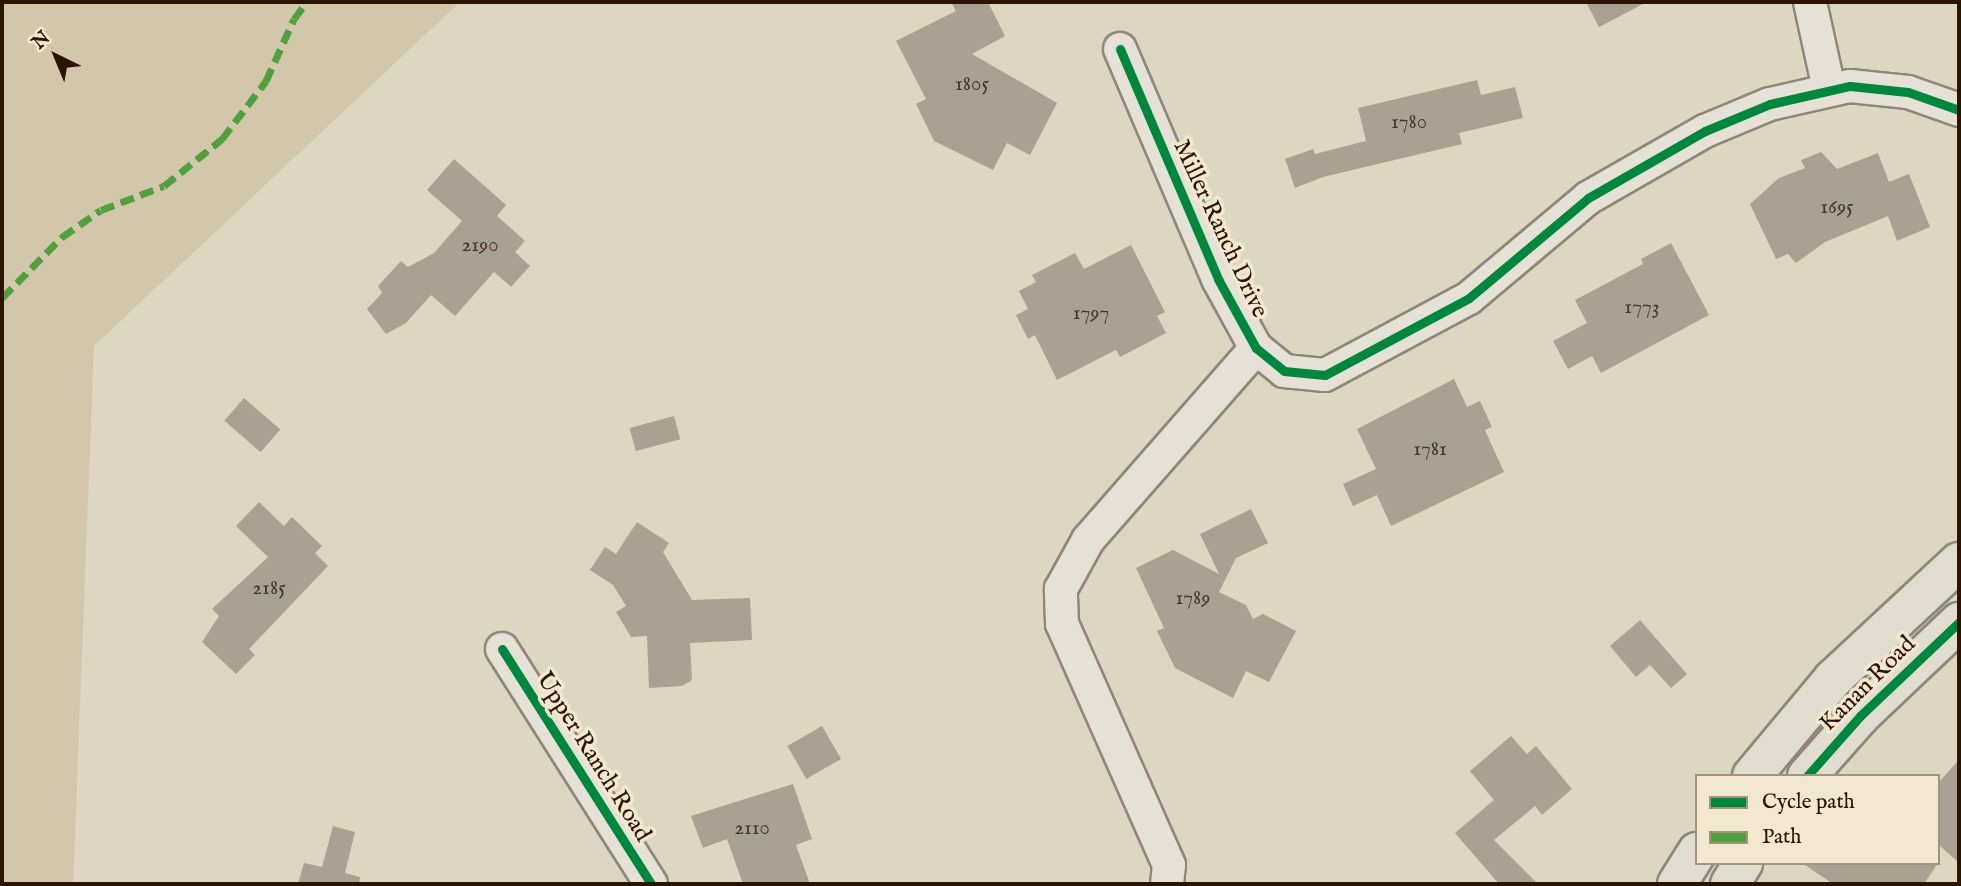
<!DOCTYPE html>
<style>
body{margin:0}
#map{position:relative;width:1961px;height:886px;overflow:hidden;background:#ddd6c1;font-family:"IM FELL English",serif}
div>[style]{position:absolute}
.green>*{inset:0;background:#d2c7aa}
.building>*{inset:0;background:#a9a293;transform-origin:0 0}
.roads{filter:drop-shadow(2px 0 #8e8678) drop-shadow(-2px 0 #8e8678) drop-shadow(0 2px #8e8678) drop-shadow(0 -2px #8e8678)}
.minor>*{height:32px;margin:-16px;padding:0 16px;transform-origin:16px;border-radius:16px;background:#e5e1d6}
.major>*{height:38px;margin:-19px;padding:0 19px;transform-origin:19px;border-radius:19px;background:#e0dccf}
.quiet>*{height:7px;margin-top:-3.5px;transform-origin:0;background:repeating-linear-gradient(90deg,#51a03d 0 14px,transparent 0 21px)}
.cycleway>*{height:9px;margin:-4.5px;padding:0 4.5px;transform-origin:4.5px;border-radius:4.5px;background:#00873e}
span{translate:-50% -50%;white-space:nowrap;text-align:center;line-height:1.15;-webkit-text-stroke:7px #f1e8cf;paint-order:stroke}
.number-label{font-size:21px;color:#4b3726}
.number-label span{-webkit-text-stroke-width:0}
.street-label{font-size:24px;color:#2c1302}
.frame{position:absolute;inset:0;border:4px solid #2c1302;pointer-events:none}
.legend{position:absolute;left:1695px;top:774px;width:245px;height:91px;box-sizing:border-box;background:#f1e8cf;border:2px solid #a2937d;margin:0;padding:9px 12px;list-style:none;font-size:21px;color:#2c1302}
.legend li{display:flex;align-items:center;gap:14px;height:35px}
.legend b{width:35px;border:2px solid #a2937d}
.north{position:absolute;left:21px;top:21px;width:70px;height:70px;-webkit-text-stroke:5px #f1e8cf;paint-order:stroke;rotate:317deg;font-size:19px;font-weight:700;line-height:28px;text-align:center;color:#2c1302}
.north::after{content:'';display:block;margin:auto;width:24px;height:32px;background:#2c1302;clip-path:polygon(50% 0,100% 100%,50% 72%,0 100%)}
</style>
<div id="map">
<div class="green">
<i style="clip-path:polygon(2px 2px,460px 2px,94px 346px,73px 884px,2px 884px)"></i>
</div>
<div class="building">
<i style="clip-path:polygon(951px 2px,988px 2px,1005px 36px,972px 54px,1057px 103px,1030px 155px,1007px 143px,993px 170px,934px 141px,916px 104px,926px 99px,896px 41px,956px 11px)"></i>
<i style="clip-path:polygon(1586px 2px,1647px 2px,1599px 27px)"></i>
<i style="clip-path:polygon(1477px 80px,1481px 95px,1515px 87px,1523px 118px,1459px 133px,1462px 144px,1323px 177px,1295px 188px,1285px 159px,1313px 149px,1315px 154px,1366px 141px,1358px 108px)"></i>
<i style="clip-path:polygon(1821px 152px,1837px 169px,1878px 153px,1889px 182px,1909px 174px,1930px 227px,1897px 241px,1888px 216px,1825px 242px,1796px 263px,1788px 254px,1776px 259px,1750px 204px,1779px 178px,1805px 168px,1801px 160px)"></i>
<i style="clip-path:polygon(454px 159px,506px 205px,497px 216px,525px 241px,515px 252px,530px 266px,511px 287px,494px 272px,455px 316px,431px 295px,406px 323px,386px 334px,367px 309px,382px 293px,378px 286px,401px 261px,408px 267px,434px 253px,462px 221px,427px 190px)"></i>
<i style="clip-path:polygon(1671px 243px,1709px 315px,1601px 373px,1592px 356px,1568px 369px,1553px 341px,1587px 323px,1575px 300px,1643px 264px,1641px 259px)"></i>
<i style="clip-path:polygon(1131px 245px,1165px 312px,1157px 316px,1166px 333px,1120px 357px,1116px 350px,1057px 380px,1035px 335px,1028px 339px,1016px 315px,1028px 309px,1019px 291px,1036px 282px,1032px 275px,1075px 253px,1084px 269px)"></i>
<i style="clip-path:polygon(1454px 379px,1467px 407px,1480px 401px,1492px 427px,1485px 430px,1504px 472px,1391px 526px,1377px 495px,1353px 506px,1343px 484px,1376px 469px,1357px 429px)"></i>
<i style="left:244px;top:398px;width:48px;height:30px;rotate:41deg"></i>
<i style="left:674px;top:416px;width:24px;height:46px;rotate:75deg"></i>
<i style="clip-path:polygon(259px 502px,284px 526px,292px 517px,322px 546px,315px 553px,328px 566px,249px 649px,255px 655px,236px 674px,202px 642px,219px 616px,212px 609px,268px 557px,236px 526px)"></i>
<i style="clip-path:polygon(1251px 509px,1268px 543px,1236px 558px,1219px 592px,1246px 605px,1253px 619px,1263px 614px,1296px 631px,1269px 682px,1246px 671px,1233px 698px,1175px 668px,1157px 631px,1164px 628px,1136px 568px,1173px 550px,1219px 574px,1200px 534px)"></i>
<i style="clip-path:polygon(637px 522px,669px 543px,663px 552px,692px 600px,750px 598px,752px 640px,690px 643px,692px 680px,682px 686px,649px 688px,647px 636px,631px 637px,616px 612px,626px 606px,613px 585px,590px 570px,605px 547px,616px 554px)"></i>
<i style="clip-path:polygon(1640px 620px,1687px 674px,1671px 688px,1650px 665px,1636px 677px,1610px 646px)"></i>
<i style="left:822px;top:726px;width:38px;height:40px;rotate:60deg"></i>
<i style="clip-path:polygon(1511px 736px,1527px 754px,1536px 746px,1572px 789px,1542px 815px,1535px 806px,1494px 840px,1538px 884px,1499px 884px,1455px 833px,1494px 800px,1470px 771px)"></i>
<i style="clip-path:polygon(1959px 760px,1959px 863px,1938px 844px,1938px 783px)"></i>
<i style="clip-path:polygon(793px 784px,812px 839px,796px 845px,810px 884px,743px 884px,727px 839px,703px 848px,691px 816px)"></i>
<i style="clip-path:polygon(333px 826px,355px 832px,345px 873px,360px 877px,359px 884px,298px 884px,304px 863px,322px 867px)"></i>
<i style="clip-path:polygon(1802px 863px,1938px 863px,1924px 884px,1833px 884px)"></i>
</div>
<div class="roads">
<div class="minor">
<i style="left:1810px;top:2px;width:89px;rotate:77.7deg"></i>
<i style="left:1120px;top:49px;width:250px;rotate:66.9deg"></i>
<i style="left:1218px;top:279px;width:79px;rotate:61.2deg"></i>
<i style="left:1256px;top:348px;width:36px;rotate:39deg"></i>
<i style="left:1284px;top:371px;width:41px;rotate:5.6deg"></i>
<i style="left:1325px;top:375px;width:163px;rotate:-28.1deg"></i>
<i style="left:1469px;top:298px;width:155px;rotate:-40deg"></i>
<i style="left:1588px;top:198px;width:135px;rotate:-29.8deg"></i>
<i style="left:1705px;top:131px;width:70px;rotate:-22.6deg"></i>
<i style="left:1770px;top:104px;width:82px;rotate:-12.7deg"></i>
<i style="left:1850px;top:86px;width:58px;rotate:5.9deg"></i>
<i style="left:1908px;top:92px;width:54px;rotate:19.4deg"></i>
<i style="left:502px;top:649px;width:278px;rotate:57.6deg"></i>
<i style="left:1167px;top:884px;width:19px;rotate:-84deg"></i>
<i style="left:1169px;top:865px;width:264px;rotate:-113.9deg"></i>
<i style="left:1062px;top:624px;width:35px;rotate:-92deg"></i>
<i style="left:1061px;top:589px;width:56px;rotate:-61.1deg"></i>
<i style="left:1088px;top:540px;width:255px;rotate:-48.8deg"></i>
</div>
<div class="major">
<i style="left:1752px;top:776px;width:126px;rotate:-50.1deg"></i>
<i style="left:1833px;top:679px;width:172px;rotate:-42.9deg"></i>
<i style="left:1807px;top:776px;width:80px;rotate:-48.5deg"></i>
<i style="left:1860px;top:716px;width:137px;rotate:-43.5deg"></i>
<i style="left:1677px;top:884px;width:38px;rotate:-58deg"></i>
<i style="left:1730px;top:884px;width:25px;rotate:-58deg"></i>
</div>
</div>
<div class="quiet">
<i style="left:2px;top:298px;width:86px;rotate:-45.5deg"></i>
<i style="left:62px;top:237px;width:47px;rotate:-34.7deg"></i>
<i style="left:101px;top:210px;width:67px;rotate:-20.9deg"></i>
<i style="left:164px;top:186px;width:75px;rotate:-39deg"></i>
<i style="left:222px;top:139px;width:73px;rotate:-52.8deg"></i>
<i style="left:266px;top:81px;width:68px;rotate:-65.7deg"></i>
<i style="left:294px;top:19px;width:21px;rotate:-53deg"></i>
</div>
<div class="cycleway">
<i style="left:1120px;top:49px;width:250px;rotate:66.9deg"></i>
<i style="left:1218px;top:279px;width:79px;rotate:61.2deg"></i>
<i style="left:1256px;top:348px;width:36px;rotate:39deg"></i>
<i style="left:1284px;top:371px;width:41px;rotate:5.6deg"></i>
<i style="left:1325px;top:375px;width:163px;rotate:-28.1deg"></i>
<i style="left:1469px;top:298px;width:155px;rotate:-40deg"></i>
<i style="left:1588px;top:198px;width:135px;rotate:-29.8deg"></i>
<i style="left:1705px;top:131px;width:70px;rotate:-22.6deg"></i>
<i style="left:1770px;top:104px;width:82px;rotate:-12.7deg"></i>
<i style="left:1850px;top:86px;width:58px;rotate:5.9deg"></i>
<i style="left:1908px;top:92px;width:54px;rotate:19.4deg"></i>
<i style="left:502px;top:649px;width:278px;rotate:57.6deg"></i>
<i style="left:1807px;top:776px;width:80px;rotate:-48.5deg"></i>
<i style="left:1860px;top:716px;width:137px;rotate:-43.5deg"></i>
</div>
<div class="number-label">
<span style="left:972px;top:85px">1805</span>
<span style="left:1409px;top:123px">1780</span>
<span style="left:1837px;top:208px">1695</span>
<span style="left:480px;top:246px">2190</span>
<span style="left:1642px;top:308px">1773</span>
<span style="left:1091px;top:314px">1797</span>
<span style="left:1430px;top:450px">1781</span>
<span style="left:269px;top:589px">2185</span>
<span style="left:1193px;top:599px">1789</span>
<span style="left:752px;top:829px">2110</span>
</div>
<div class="street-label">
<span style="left:1220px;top:229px;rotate:65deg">Miller Ranch Drive</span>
<span style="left:1868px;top:684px;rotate:-45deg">Kanan Road</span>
<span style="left:593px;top:757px;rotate:58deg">Upper Ranch Road</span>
</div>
<div class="frame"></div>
<ul class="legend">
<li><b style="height:9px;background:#00873e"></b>Cycle path</li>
<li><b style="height:9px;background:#51a03d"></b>Path</li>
</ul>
<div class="north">N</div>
</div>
